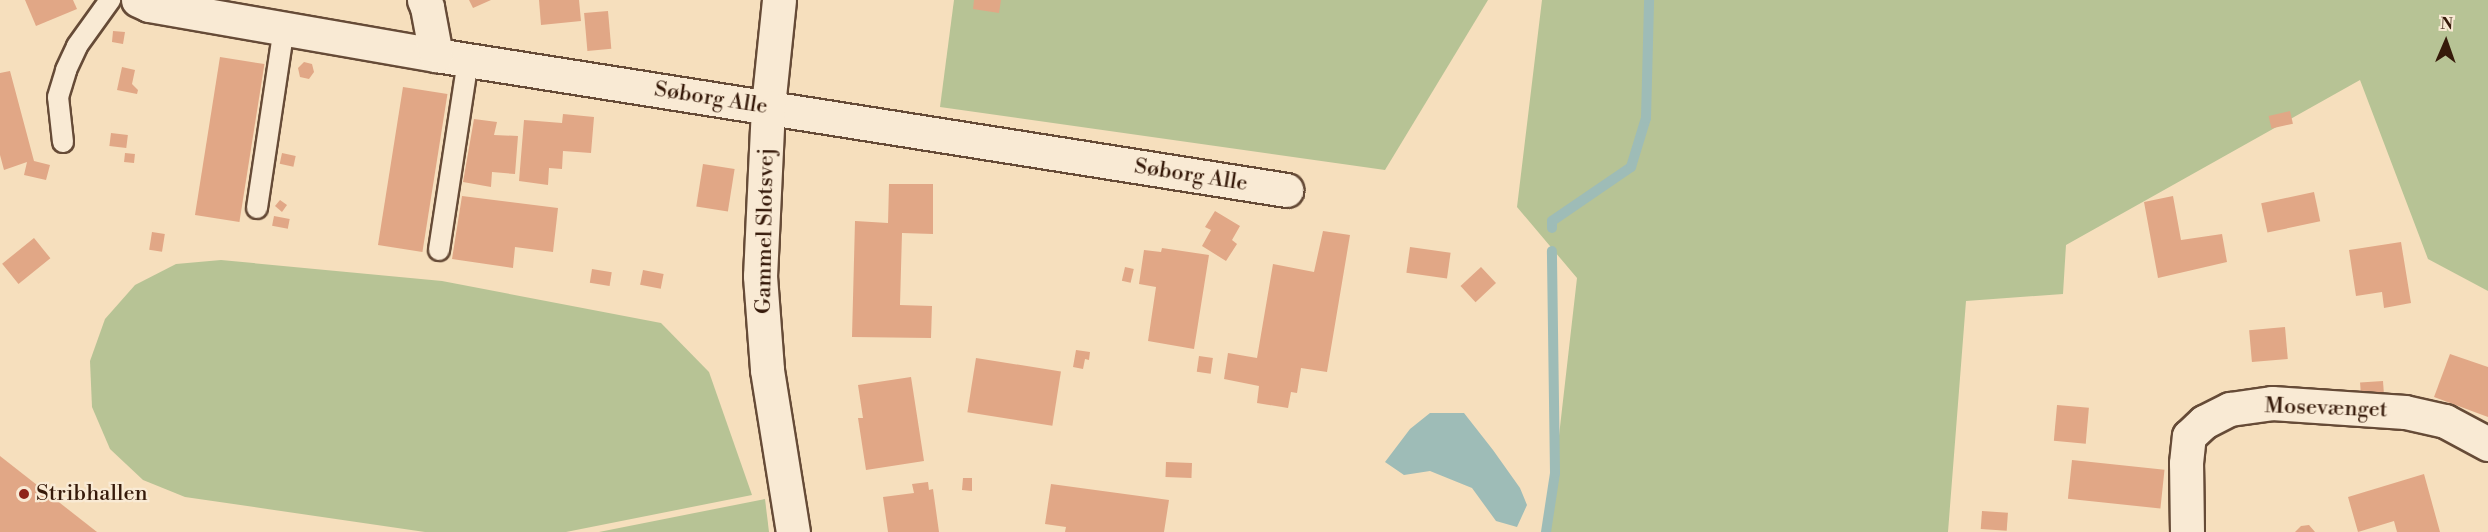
<!DOCTYPE html>
<meta charset="utf-8">
<style>
body{margin:0}
#map{position:relative;width:2488px;height:532px;overflow:hidden;background:#f6dfbd;font-family:"Libre Bodoni",serif}
div>[style]{position:absolute}
.green>*{inset:0;background:#b7c395}
.water>*{inset:0;background:#9ebcb7}
.stream>*{height:10px;margin:-5px;padding:0 5px;transform-origin:5px;border-radius:5px;background:#9ebcb7}
.building>*{inset:0;background:#e1a786;transform-origin:0 0}
.roads{filter:drop-shadow(2px 0 #664b37) drop-shadow(-2px 0 #664b37) drop-shadow(0 2px #664b37) drop-shadow(0 -2px #664b37)}
.service>*{height:20px;margin:-10px;padding:0 10px;transform-origin:10px;border-radius:10px;background:#f9ead4}
.minor>*{height:33px;margin:-16.5px;padding:0 16.5px;transform-origin:16.5px;border-radius:16.5px;background:#f9ead4}
.dots>*{width:16px;height:16px;translate:-50% -50%;box-sizing:border-box;border:3px solid #f9ead4;border-radius:50%}
span{translate:-50% -50%;white-space:nowrap;text-align:center;line-height:1.15;-webkit-text-stroke:4.5px #f9ead4;paint-order:stroke}
.street-label{font-size:22px;color:#361a0a}
.poi-label{font-size:22px;color:#361a0a}
.left{translate:0 -50%;text-align:left}
.north{position:absolute;left:2416px;top:12px;width:60px;height:60px;-webkit-text-stroke:4px #f9ead4;paint-order:stroke;rotate:2deg;font-size:16px;font-weight:700;line-height:24px;text-align:center;color:#361a0a}
.north::after{content:'';display:block;margin:auto;width:21px;height:27px;background:#361a0a;clip-path:polygon(50% 0,100% 100%,50% 72%,0 100%)}
</style>
<div id="map">
<div class="green">
<i style="clip-path:polygon(954px 0,1488px 0,1385px 170px,940px 107px)"></i>
<i style="clip-path:polygon(1542px 0,2488px 0,2488px 291px,2428px 259px,2360px 80px,2066px 245px,2063px 294px,1966px 301px,1948px 532px,1548px 532px,1577px 278px,1517px 207px)"></i>
<i style="clip-path:polygon(221px 260px,442px 281px,661px 323px,709px 372px,752px 495px,566px 532px,425px 532px,185px 497px,143px 480px,110px 449px,92px 407px,90px 361px,105px 319px,135px 285px,176px 264px)"></i>
<i style="clip-path:polygon(765px 499px,769px 532px,599px 532px)"></i>
</div>
<div class="water">
<i style="clip-path:polygon(1430px 413px,1464px 413px,1493px 450px,1520px 488px,1527px 505px,1517px 527px,1496px 521px,1472px 488px,1430px 471px,1404px 475px,1385px 462px,1410px 429px)"></i>
</div>
<div class="stream">
<i style="left:1552px;top:228px;width:7px;rotate:-90deg"></i>
<i style="left:1552px;top:221px;width:96px;rotate:-34.4deg"></i>
<i style="left:1631px;top:167px;width:51px;rotate:-73deg"></i>
<i style="left:1646px;top:118px;width:118px;rotate:-88.5deg"></i>
<i style="left:1546px;top:532px;width:60px;rotate:-81.3deg"></i>
<i style="left:1555px;top:473px;width:222px;rotate:-90.8deg"></i>
</div>
<div class="building">
<i style="clip-path:polygon(25px 0,73px 0,77px 9px,36px 26px)"></i>
<i style="clip-path:polygon(469px 0,491px 0,473px 8px)"></i>
<i style="clip-path:polygon(539px 0,579px 0,581px 21px,541px 25px)"></i>
<i style="clip-path:polygon(974px 0,1001px 0,999px 13px,973px 9px)"></i>
<i style="left:608px;top:11px;width:38px;height:24px;rotate:85deg"></i>
<i style="clip-path:polygon(113px 31px,125px 32px,123px 44px,112px 42px)"></i>
<i style="left:220px;top:57px;width:45px;height:160px;rotate:9deg"></i>
<i style="clip-path:polygon(304px 62px,312px 64px,314px 72px,309px 79px,300px 77px,298px 68px)"></i>
<i style="clip-path:polygon(122px 67px,135px 70px,132px 84px,138px 90px,137px 94px,117px 90px)"></i>
<i style="clip-path:polygon(10px 71px,34px 161px,50px 165px,46px 180px,24px 175px,27px 162px,4px 170px,0 155px,0 73px)"></i>
<i style="left:403px;top:87px;width:45px;height:160px;rotate:9deg"></i>
<i style="left:2290px;top:111px;width:13px;height:22px;rotate:77deg"></i>
<i style="clip-path:polygon(563px 114px,594px 117px,591px 153px,563px 151px,562px 169px,549px 168px,548px 185px,519px 181px,524px 120px,562px 123px)"></i>
<i style="clip-path:polygon(474px 119px,497px 122px,494px 135px,518px 136px,515px 174px,492px 172px,491px 187px,463px 182px)"></i>
<i style="left:111px;top:133px;width:17px;height:13px;rotate:7deg"></i>
<i style="left:125px;top:153px;width:10px;height:9px;rotate:6deg"></i>
<i style="left:282px;top:153px;width:14px;height:11px;rotate:12deg"></i>
<i style="left:703px;top:164px;width:32px;height:43px;rotate:9deg"></i>
<i style="clip-path:polygon(889px 184px,933px 184px,933px 234px,902px 233px,900px 305px,932px 306px,931px 338px,852px 337px,855px 221px,888px 223px)"></i>
<i style="left:2314px;top:192px;width:30px;height:54px;rotate:78deg"></i>
<i style="clip-path:polygon(462px 196px,558px 208px,553px 252px,515px 247px,513px 268px,452px 259px)"></i>
<i style="clip-path:polygon(2173px 196px,2181px 240px,2222px 234px,2227px 262px,2158px 278px,2144px 202px)"></i>
<i style="clip-path:polygon(280px 200px,287px 205px,282px 212px,275px 206px)"></i>
<i style="clip-path:polygon(1215px 211px,1240px 226px,1232px 240px,1237px 244px,1226px 261px,1202px 246px,1211px 230px,1205px 227px)"></i>
<i style="left:274px;top:216px;width:16px;height:10px;rotate:11deg"></i>
<i style="clip-path:polygon(1323px 231px,1350px 235px,1327px 372px,1301px 368px,1297px 393px,1291px 392px,1288px 408px,1257px 403px,1259px 386px,1224px 379px,1228px 353px,1257px 358px,1273px 264px,1314px 272px)"></i>
<i style="left:152px;top:232px;width:13px;height:18px;rotate:9deg"></i>
<i style="left:34px;top:238px;width:26px;height:41px;rotate:51deg"></i>
<i style="clip-path:polygon(2401px 242px,2411px 303px,2384px 308px,2382px 292px,2356px 296px,2349px 250px)"></i>
<i style="left:1410px;top:247px;width:41px;height:26px;rotate:8deg"></i>
<i style="clip-path:polygon(1162px 248px,1209px 255px,1194px 349px,1148px 341px,1156px 287px,1139px 284px,1144px 250px,1161px 252px)"></i>
<i style="left:1125px;top:267px;width:9px;height:14px;rotate:13deg"></i>
<i style="left:1481px;top:267px;width:22px;height:28px;rotate:47deg"></i>
<i style="left:592px;top:269px;width:20px;height:14px;rotate:9deg"></i>
<i style="left:643px;top:270px;width:21px;height:15px;rotate:11deg"></i>
<i style="left:2285px;top:327px;width:32px;height:36px;rotate:85deg"></i>
<i style="clip-path:polygon(1076px 350px,1090px 352px,1089px 360px,1085px 359px,1083px 369px,1073px 367px)"></i>
<i style="clip-path:polygon(2450px 354px,2488px 367px,2488px 417px,2434px 397px)"></i>
<i style="left:1199px;top:356px;width:14px;height:16px;rotate:8deg"></i>
<i style="left:976px;top:358px;width:86px;height:55px;rotate:9deg"></i>
<i style="clip-path:polygon(911px 377px,924px 461px,866px 470px,858px 418px,863px 418px,858px 385px)"></i>
<i style="left:2383px;top:381px;width:16px;height:23px;rotate:86deg"></i>
<i style="left:2057px;top:405px;width:32px;height:36px;rotate:5deg"></i>
<i style="clip-path:polygon(0 456px,97px 532px,0 532px)"></i>
<i style="left:2072px;top:460px;width:93px;height:39px;rotate:6deg"></i>
<i style="left:1166px;top:462px;width:26px;height:15px;rotate:2deg"></i>
<i style="clip-path:polygon(2424px 474px,2440px 532px,2397px 532px,2394px 521px,2358px 532px,2348px 497px)"></i>
<i style="clip-path:polygon(963px 478px,972px 478px,972px 491px,962px 490px)"></i>
<i style="clip-path:polygon(928px 482px,929px 490px,933px 489px,939px 532px,888px 532px,883px 497px,914px 493px,912px 484px)"></i>
<i style="clip-path:polygon(1051px 484px,1169px 500px,1164px 532px,1065px 532px,1066px 527px,1045px 524px)"></i>
<i style="left:1982px;top:511px;width:26px;height:18px;rotate:4deg"></i>
<i style="clip-path:polygon(2309px 525px,2315px 532px,2295px 532px,2301px 526px)"></i>
</div>
<div class="roads">
<div class="service">
<i style="left:63px;top:142px;width:45px;rotate:-96.3deg"></i>
<i style="left:58px;top:97px;width:28px;rotate:-73deg"></i>
<i style="left:66px;top:70px;width:26px;rotate:-65deg"></i>
<i style="left:77px;top:46px;width:57px;rotate:-54.3deg"></i>
<i style="left:257px;top:208px;width:182px;rotate:-81.5deg"></i>
<i style="left:439px;top:250px;width:192px;rotate:-81.3deg"></i>
</div>
<div class="minor">
<i style="left:138px;top:0;width:12px;rotate:24deg"></i>
<i style="left:149px;top:5px;width:291px;rotate:9.9deg"></i>
<i style="left:436px;top:55px;width:861px;rotate:9.02deg"></i>
<i style="left:424px;top:0;width:8px;rotate:67deg"></i>
<i style="left:427px;top:7px;width:49px;rotate:79.4deg"></i>
<i style="left:779px;top:0;width:108px;rotate:95.9deg"></i>
<i style="left:768px;top:107px;width:169px;rotate:92.7deg"></i>
<i style="left:760px;top:276px;width:94px;rotate:85.7deg"></i>
<i style="left:767px;top:370px;width:164px;rotate:80.9deg"></i>
<i style="left:2187px;top:532px;width:69px;rotate:-90.8deg"></i>
<i style="left:2186px;top:463px;width:27px;rotate:-84deg"></i>
<i style="left:2189px;top:436px;width:21px;rotate:-43deg"></i>
<i style="left:2204px;top:422px;width:29px;rotate:-27deg"></i>
<i style="left:2230px;top:409px;width:42px;rotate:-8.1deg"></i>
<i style="left:2272px;top:403px;width:133px;rotate:3.9deg"></i>
<i style="left:2405px;top:412px;width:41px;rotate:12.7deg"></i>
<i style="left:2445px;top:421px;width:49px;rotate:28.1deg"></i>
</div>
</div>
<div class="dots">
<i style="left:24px;top:494px;background:#8f2418"></i>
</div>
<div class="street-label">
<span style="left:711px;top:98px;rotate:9deg">Søborg Alle</span>
<span style="left:1191px;top:175px;rotate:9deg">Søborg Alle</span>
<span style="left:765px;top:231px;rotate:-89deg">Gammel Slotsvej</span>
<span style="left:2326px;top:408px;rotate:2deg">Mosevænget</span>
</div>
<div class="poi-label">
<span class="left" style="left:36px;top:494px">Stribhallen</span>
</div>
<div class="north">N</div>
</div>
